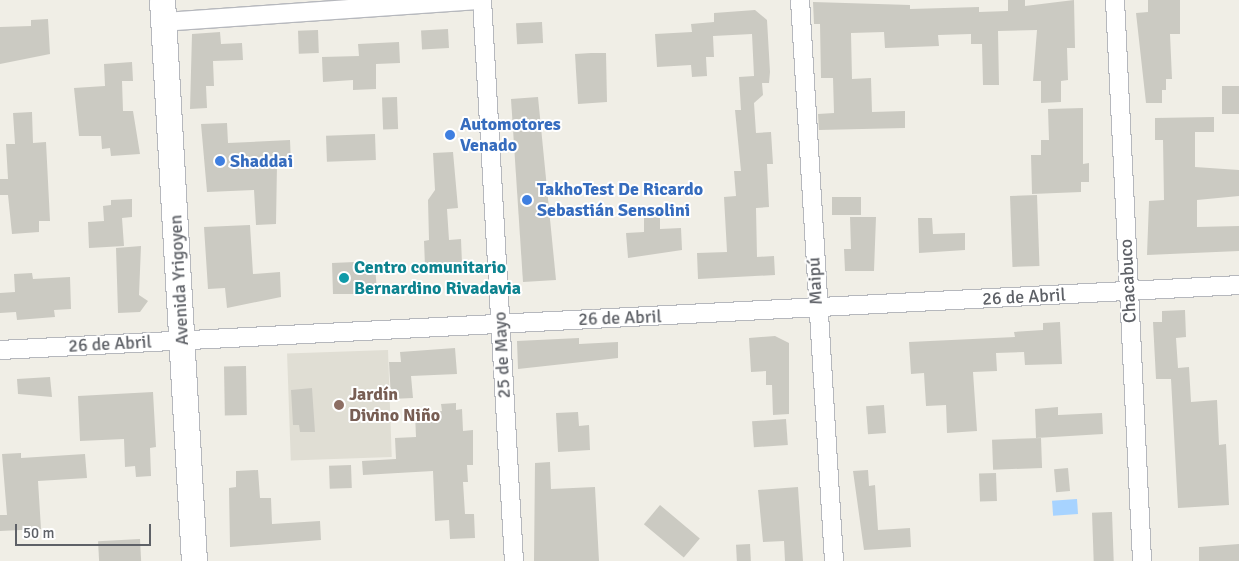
<!DOCTYPE html>
<meta charset="utf-8">
<style>
body{margin:0}
#map{position:relative;width:1239px;height:561px;overflow:hidden;background:#f0eee6;font-family:Signika,sans-serif}
div>[style]{position:absolute}
.education>*{inset:0;background:#e0ded4;transform-origin:0 0}
.water>*{inset:0;background:#a7d3ff;transform-origin:0 0}
.building>*{inset:0;background:#cbcac2;transform-origin:0 0}
.roads{filter:drop-shadow(1px 0 #b6b8bd) drop-shadow(-1px 0 #b6b8bd) drop-shadow(0 1px #b6b8bd) drop-shadow(0 -1px #b6b8bd)}
.minor>*{height:18px;margin:-9px;padding:0 9px;transform-origin:9px;border-radius:9px;background:#fff}
.secondary>*{height:25px;margin:-12.5px;padding:0 12.5px;transform-origin:12.5px;border-radius:12.5px;background:#fff}
.dots>*{width:14px;height:14px;translate:-50% -50%;box-sizing:border-box;border:2px solid #fff;border-radius:50%}
span{translate:-50% -50%;white-space:nowrap;text-align:center;line-height:1.15;-webkit-text-stroke:4px #fff;paint-order:stroke}
.shop-label{font-size:18px;color:#366cbe;font-weight:700}
.left{translate:0 -50%;text-align:left}
.culture-label{font-size:18px;color:#0d838f;font-weight:700}
.street-label{font-size:18px;color:#5e6167}
.education-label{font-size:18px;color:#785e54;font-weight:700}
.scale{position:absolute;left:15px;top:524px;width:136px;height:22px;box-sizing:border-box;border:2px solid #5e6167;border-top:0;padding-left:6px;font-size:15px;line-height:18px;white-space:nowrap;color:#5e6167;-webkit-text-stroke:4px #fff;paint-order:stroke}
</style>
<div id="map">
<div class="education">
<i style="left:388px;top:350px;width:107px;height:101px;rotate:88deg"></i>
</div>
<div class="water">
<i style="left:1077px;top:499px;width:15px;height:25px;rotate:86deg"></i>
</div>
<div class="building">
<i style="clip-path:polygon(1008px 0,1025px 0,1025px 6px,1074px 0,1075px 48px,1067px 48px,1068px 80px,1061px 81px,1061px 102px,1041px 103px,1041px 81px,1033px 81px,1037px 30px,998px 31px,999px 85px,983px 85px,982px 44px,971px 44px,971px 34px,938px 35px,939px 46px,885px 48px,884px 32px,851px 33px,852px 79px,871px 78px,872px 112px,905px 111px,905px 128px,819px 130px,818px 114px,834px 113px,833px 78px,821px 78px,820px 24px,814px 24px,813px 2px,910px 5px,910px 9px,979px 7px,979px 12px,1008px 11px)"></i>
<i style="clip-path:polygon(1148px 0,1180px 0,1180px 34px,1170px 34px,1172px 79px,1166px 79px,1166px 90px,1162px 90px,1162px 103px,1146px 103px,1136px 13px,1148px 12px)"></i>
<i style="clip-path:polygon(755px 10px,767px 20px,770px 72px,769px 83px,762px 83px,763px 95px,754px 103px,756px 133px,771px 132px,773px 164px,767px 164px,769px 207px,756px 208px,757px 257px,774px 256px,775px 275px,698px 279px,697px 253px,727px 252px,724px 197px,736px 196px,734px 171px,741px 171px,735px 110px,741px 110px,739px 77px,754px 76px,752px 34px,713px 36px,714px 57px,706px 57px,707px 76px,692px 77px,691px 65px,657px 67px,655px 34px,692px 32px,691px 24px,714px 22px,714px 13px)"></i>
<i style="clip-path:polygon(48px 19px,50px 54px,0 64px,0 27px,31px 26px,31px 20px)"></i>
<i style="left:542px;top:22px;width:21px;height:26px;rotate:87deg"></i>
<i style="left:448px;top:29px;width:19px;height:27px;rotate:87deg"></i>
<i style="left:318px;top:30px;width:23px;height:20px;rotate:88deg"></i>
<i style="clip-path:polygon(220px 32px,221px 44px,242px 43px,243px 60px,213px 61px,214px 86px,206px 86px,207px 108px,190px 109px,192px 34px)"></i>
<i style="clip-path:polygon(399px 42px,400px 63px,376px 64px,376px 89px,353px 90px,353px 80px,323px 82px,322px 57px,359px 56px,358px 44px)"></i>
<i style="clip-path:polygon(591px 53px,606px 53px,607px 102px,578px 104px,575px 54px)"></i>
<i style="clip-path:polygon(132px 62px,133px 81px,122px 81px,123px 111px,133px 111px,140px 154px,111px 156px,110px 148px,102px 149px,101px 136px,79px 136px,74px 88px,105px 86px,104px 64px)"></i>
<i style="left:1239px;top:86px;width:28px;height:17px;rotate:90deg"></i>
<i style="left:397px;top:97px;width:32px;height:15px;rotate:88deg"></i>
<i style="clip-path:polygon(538px 97px,556px 280px,523px 282px,511px 99px)"></i>
<i style="clip-path:polygon(1083px 108px,1083px 164px,1089px 163px,1089px 182px,1081px 182px,1081px 192px,1032px 194px,1031px 155px,1041px 155px,1041px 140px,1049px 140px,1048px 109px)"></i>
<i style="clip-path:polygon(32px 112px,33px 143px,46px 142px,50px 221px,39px 221px,39px 232px,12px 234px,8px 195px,0 195px,0 179px,8px 179px,6px 144px,15px 144px,13px 113px)"></i>
<i style="clip-path:polygon(1214px 117px,1214px 132px,1195px 132px,1195px 167px,1239px 170px,1239px 196px,1197px 200px,1197px 227px,1239px 226px,1239px 251px,1147px 255px,1149px 201px,1164px 200px,1163px 140px,1155px 140px,1155px 118px)"></i>
<i style="clip-path:polygon(227px 123px,228px 143px,290px 140px,291px 164px,277px 164px,276px 224px,256px 225px,254px 190px,207px 192px,201px 124px)"></i>
<i style="left:375px;top:134px;width:26px;height:49px;rotate:88deg"></i>
<i style="clip-path:polygon(453px 152px,458px 208px,447px 209px,449px 240px,461px 239px,462px 264px,425px 266px,424px 241px,429px 240px,428px 200px,435px 190px,433px 153px)"></i>
<i style="left:1037px;top:195px;width:71px;height:27px;rotate:88deg"></i>
<i style="left:861px;top:197px;width:18px;height:29px;rotate:90deg"></i>
<i style="clip-path:polygon(132px 199px,132px 217px,122px 218px,124px 246px,89px 248px,88px 222px,104px 221px,103px 206px,111px 205px,111px 200px)"></i>
<i style="clip-path:polygon(660px 217px,660px 229px,681px 228px,682px 250px,628px 258px,626px 233px,644px 232px,644px 218px)"></i>
<i style="clip-path:polygon(850px 217px,876px 217px,874px 271px,845px 271px,844px 249px,851px 249px)"></i>
<i style="clip-path:polygon(918px 218px,932px 218px,933px 234px,965px 233px,965px 250px,919px 253px)"></i>
<i style="clip-path:polygon(250px 225px,253px 274px,280px 272px,281px 297px,227px 308px,225px 288px,208px 289px,204px 227px)"></i>
<i style="clip-path:polygon(141px 246px,139px 295px,148px 301px,140px 312px,118px 313px,116px 248px)"></i>
<i style="clip-path:polygon(355px 262px,375px 263px,377px 294px,333px 294px,332px 263px)"></i>
<i style="clip-path:polygon(32px 273px,33px 279px,70px 277px,71px 309px,54px 310px,55px 317px,17px 320px,16px 312px,0 313px,0 293px,15px 292px,14px 274px)"></i>
<i style="clip-path:polygon(1185px 310px,1186px 337px,1176px 338px,1178px 368px,1189px 367px,1191px 402px,1217px 400px,1219px 445px,1226px 444px,1229px 505px,1178px 508px,1171px 379px,1156px 379px,1153px 322px,1162px 322px,1162px 311px)"></i>
<i style="clip-path:polygon(1060px 322px,1062px 364px,1025px 365px,1024px 352px,996px 353px,997px 371px,973px 372px,977px 431px,947px 433px,946px 405px,926px 406px,924px 373px,911px 374px,909px 342px,1015px 337px,1014px 332px,1043px 330px,1043px 323px)"></i>
<i style="clip-path:polygon(775px 336px,789px 343px,789px 414px,773px 415px,772px 385px,766px 385px,766px 371px,751px 372px,749px 338px)"></i>
<i style="clip-path:polygon(579px 338px,579px 344px,618px 342px,618px 358px,518px 369px,517px 341px)"></i>
<i style="clip-path:polygon(455px 348px,457px 374px,411px 376px,413px 398px,391px 399px,389px 362px,401px 362px,400px 352px)"></i>
<i style="left:246px;top:366px;width:49px;height:22px;rotate:89deg"></i>
<i style="clip-path:polygon(50px 377px,52px 397px,18px 394px,17px 379px)"></i>
<i style="clip-path:polygon(312px 388px,315px 432px,300px 432px,299px 425px,293px 425px,291px 390px)"></i>
<i style="clip-path:polygon(153px 392px,156px 447px,150px 448px,151px 476px,136px 477px,135px 466px,125px 467px,124px 439px,80px 441px,78px 396px)"></i>
<i style="clip-path:polygon(456px 403px,456px 410px,462px 409px,463px 431px,473px 430px,473px 465px,467px 465px,468px 482px,463px 482px,465px 514px,474px 514px,475px 538px,450px 539px,449px 520px,435px 521px,433px 471px,363px 475px,362px 461px,396px 459px,395px 438px,416px 437px,415px 413px,442px 411px,441px 404px)"></i>
<i style="left:884px;top:405px;width:28px;height:18px;rotate:86deg"></i>
<i style="clip-path:polygon(1058px 407px,1058px 415px,1102px 413px,1103px 434px,1036px 438px,1035px 409px)"></i>
<i style="clip-path:polygon(578px 412px,579px 426px,589px 425px,590px 450px,558px 452px,556px 413px)"></i>
<i style="left:786px;top:419px;width:26px;height:34px;rotate:86deg"></i>
<i style="left:1041px;top:438px;width:30px;height:49px;rotate:88deg"></i>
<i style="clip-path:polygon(21px 453px,21px 458px,85px 454px,87px 478px,38px 481px,41px 529px,0 531px,0 515px,7px 515px,2px 454px)"></i>
<i style="clip-path:polygon(550px 462px,551px 489px,595px 487px,599px 561px,534px 561px,535px 463px)"></i>
<i style="left:351px;top:465px;width:23px;height:22px;rotate:88deg"></i>
<i style="left:1068px;top:468px;width:23px;height:14px;rotate:85deg"></i>
<i style="clip-path:polygon(258px 470px,260px 498px,271px 498px,272px 524px,320px 521px,321px 540px,230px 547px,229px 488px,236px 487px,236px 471px)"></i>
<i style="clip-path:polygon(868px 470px,869px 486px,875px 485px,878px 530px,910px 528px,911px 547px,864px 550px,853px 471px)"></i>
<i style="left:996px;top:473px;width:28px;height:17px;rotate:88deg"></i>
<i style="clip-path:polygon(798px 487px,803px 561px,785px 561px,784px 541px,763px 542px,758px 490px)"></i>
<i style="left:660px;top:505px;width:52px;height:25px;rotate:40deg"></i>
<i style="left:1112px;top:512px;width:49px;height:20px;rotate:88deg"></i>
<i style="left:140px;top:539px;width:22px;height:42px;rotate:87deg"></i>
<i style="left:750px;top:544px;width:17px;height:14px;rotate:87deg"></i>
<i style="clip-path:polygon(1239px 544px,1239px 561px,1199px 561px,1199px 547px)"></i>
</div>
<div class="roads">
<div class="minor">
<i style="left:482px;top:0;width:562px;rotate:86.74deg"></i>
<i style="left:800px;top:0;width:562px;rotate:86.53deg"></i>
<i style="left:1115px;top:0;width:562px;rotate:87.24deg"></i>
<i style="left:163px;top:22px;width:318px;rotate:-4deg"></i>
<i style="left:0;top:350px;width:1241px;rotate:-3deg"></i>
</div>
<div class="secondary">
<i style="left:162px;top:0;width:562px;rotate:86.74deg"></i>
</div>
</div>
<div class="dots">
<i style="left:450px;top:135px;background:#3f7fe0"></i>
<i style="left:220px;top:161px;background:#3f7fe0"></i>
<i style="left:527px;top:200px;background:#3f7fe0"></i>
<i style="left:344px;top:278px;background:#0f9aa8"></i>
<i style="left:339px;top:405px;background:#8d6e63"></i>
</div>
<div class="shop-label">
<span class="left" style="left:460px;top:135px">Automotores<br>Venado</span>
<span class="left" style="left:230px;top:161px">Shaddai</span>
<span class="left" style="left:537px;top:200px">TakhoTest De Ricardo<br>Sebastián Sensolini</span>
</div>
<div class="culture-label">
<span class="left" style="left:354px;top:278px">Centro comunitario<br>Bernardino Rivadavia</span>
</div>
<div class="street-label">
<span style="left:179px;top:280px;rotate:-93deg">Avenida Yrigoyen</span>
<span style="left:815px;top:281px;rotate:-93deg">Maipú</span>
<span style="left:1128px;top:281px;rotate:-93deg">Chacabuco</span>
<span style="left:1024px;top:297px;rotate:-3deg">26 de Abril</span>
<span style="left:620px;top:318px;rotate:-2deg">26 de Abril</span>
<span style="left:110px;top:344px;rotate:-3deg">26 de Abril</span>
<span style="left:502px;top:355px;rotate:-93deg">25 de Mayo</span>
</div>
<div class="education-label">
<span class="left" style="left:349px;top:405px">Jardín<br>Divino Niño</span>
</div>
<div class="scale">50 m</div>
</div>
